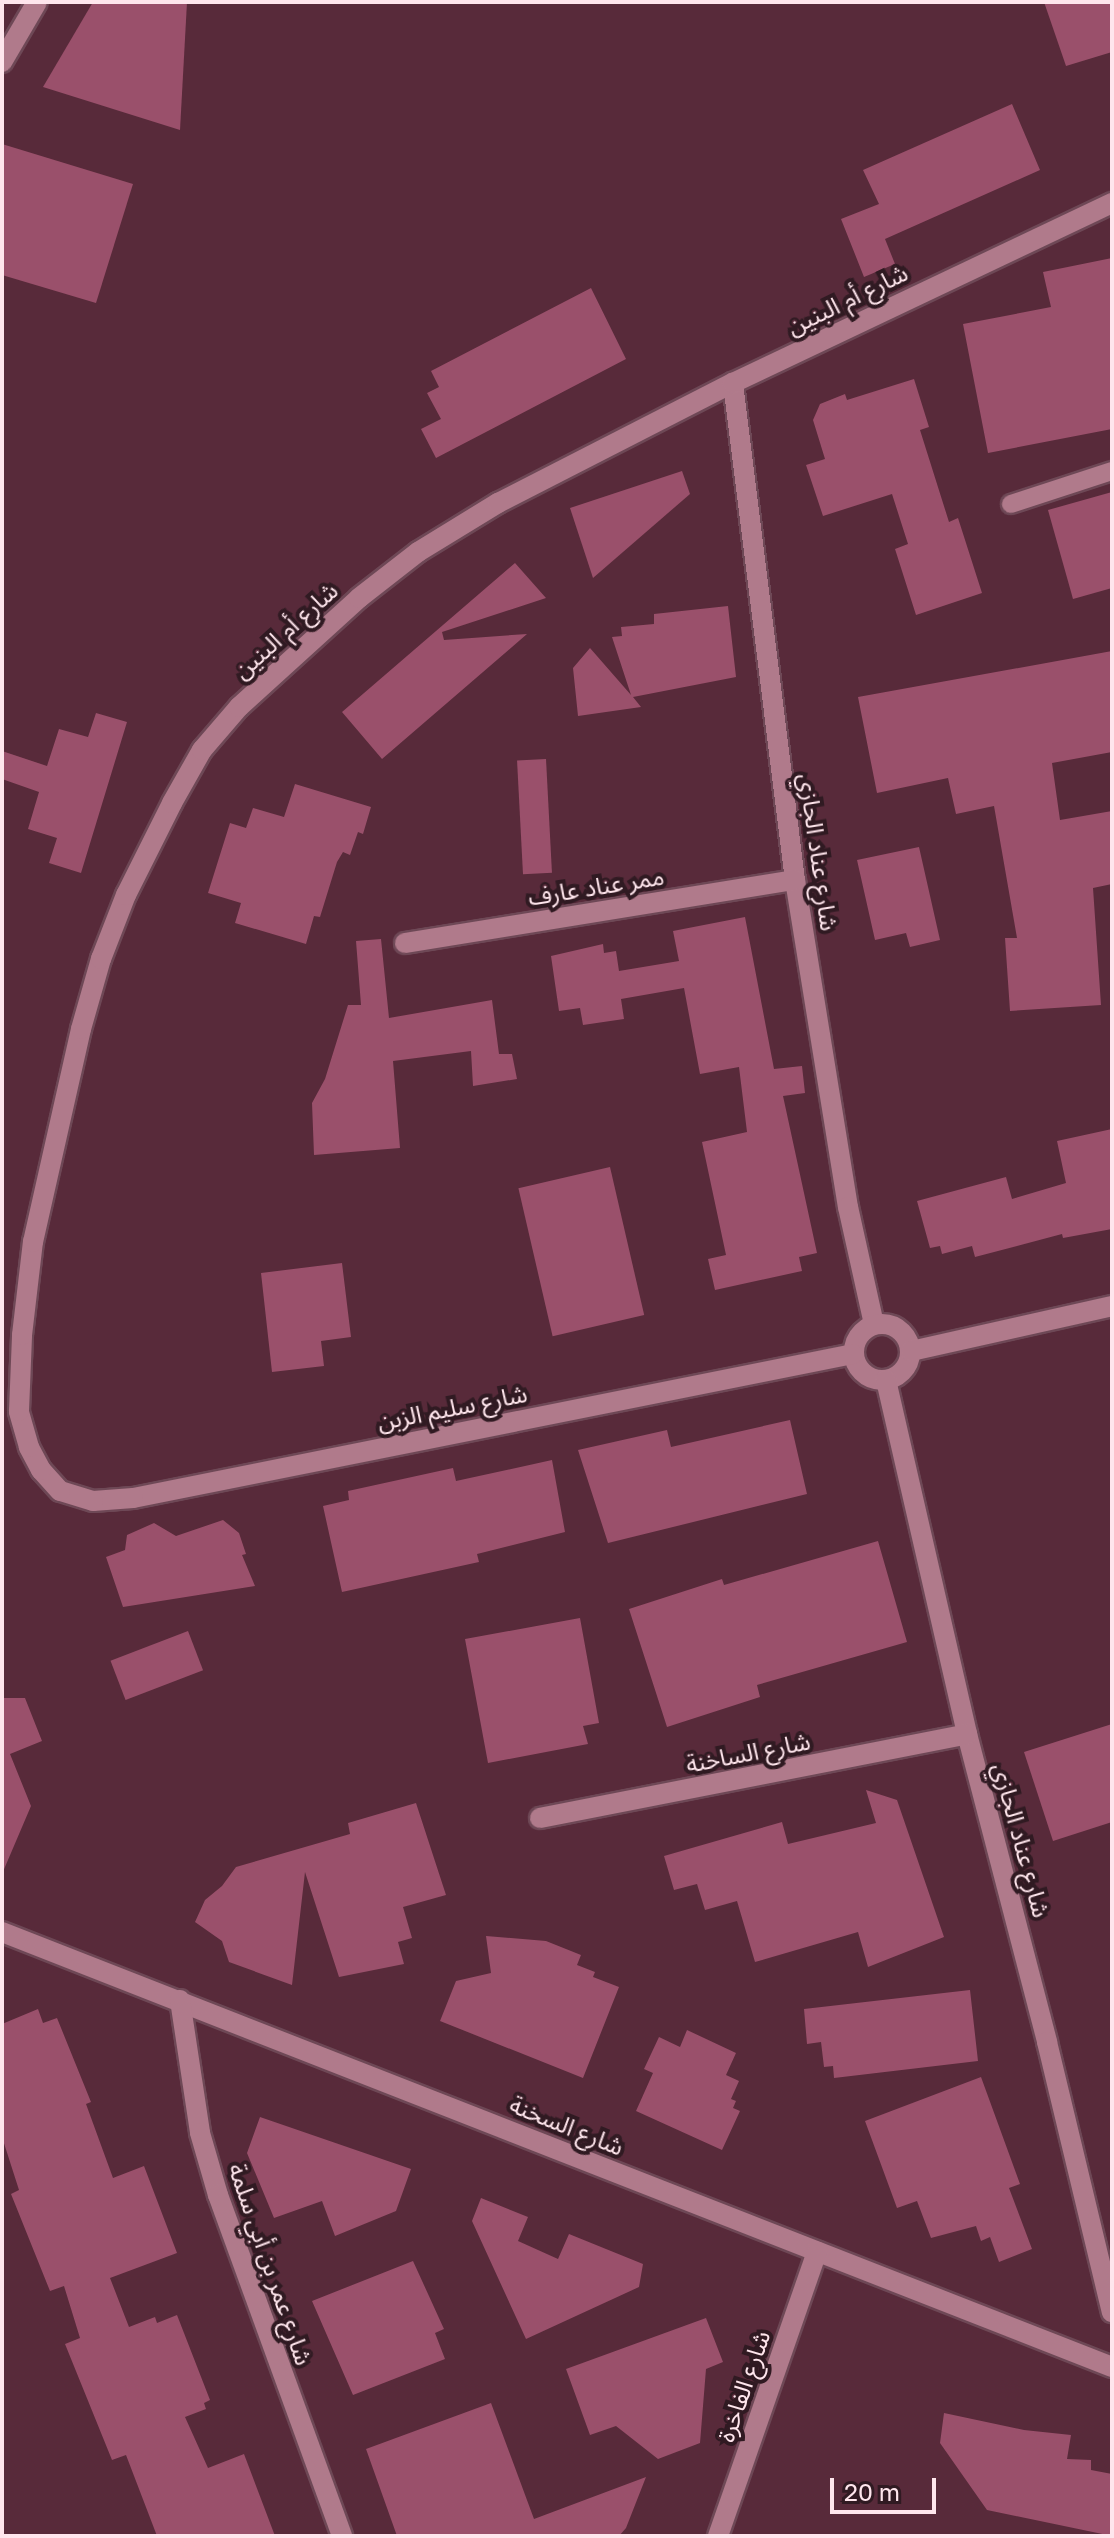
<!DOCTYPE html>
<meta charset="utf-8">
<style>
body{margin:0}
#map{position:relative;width:1114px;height:2538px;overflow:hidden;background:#582a3a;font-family:"Golos Text","Noto Sans Arabic",sans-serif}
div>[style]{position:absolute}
.building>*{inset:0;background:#9a506b;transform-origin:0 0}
.roads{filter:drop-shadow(2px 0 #6e4856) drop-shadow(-2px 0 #6e4856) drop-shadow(0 2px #6e4856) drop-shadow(0 -2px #6e4856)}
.service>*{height:18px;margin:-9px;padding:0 9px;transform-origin:9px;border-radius:9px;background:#b07a8b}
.minor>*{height:20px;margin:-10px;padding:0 10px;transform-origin:10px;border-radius:10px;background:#b07a8b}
.minor>.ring{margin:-10px;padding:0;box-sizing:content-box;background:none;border:20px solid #b07a8b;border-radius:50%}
span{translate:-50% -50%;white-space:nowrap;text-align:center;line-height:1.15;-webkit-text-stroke:8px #301a22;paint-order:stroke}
.street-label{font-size:24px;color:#ffe6ed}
.frame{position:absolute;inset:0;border:4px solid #ffe6ed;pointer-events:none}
.scale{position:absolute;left:830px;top:2478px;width:106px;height:36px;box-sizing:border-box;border:4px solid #ffe6ed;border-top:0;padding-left:10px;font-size:24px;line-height:28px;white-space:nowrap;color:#ffe6ed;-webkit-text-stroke:6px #301a22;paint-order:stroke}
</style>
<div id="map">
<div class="building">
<i style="clip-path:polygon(93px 2px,187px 2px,180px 130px,43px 87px)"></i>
<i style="clip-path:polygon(1044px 2px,1112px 2px,1112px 52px,1066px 66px)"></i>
<i style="clip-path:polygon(1012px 104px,1040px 170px,885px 239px,895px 264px,864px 277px,841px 219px,879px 204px,863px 170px)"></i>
<i style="clip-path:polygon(2px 144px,133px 184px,96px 303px,2px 275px)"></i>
<i style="clip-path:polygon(1112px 258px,1112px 429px,988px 453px,963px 324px,1051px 307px,1043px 272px)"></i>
<i style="clip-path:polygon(591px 288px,626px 359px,436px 458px,421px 429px,441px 419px,427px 393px,439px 387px,431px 371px)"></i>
<i style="clip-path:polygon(914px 379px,929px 427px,920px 430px,949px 522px,958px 518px,982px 593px,916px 615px,895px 549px,908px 544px,892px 494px,823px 516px,806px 465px,825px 459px,813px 420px,820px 404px,845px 394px,847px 400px)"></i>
<i style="clip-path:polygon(682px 471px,690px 494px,593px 578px,570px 508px)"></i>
<i style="clip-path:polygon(1112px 492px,1112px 588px,1073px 599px,1048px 510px)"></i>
<i style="clip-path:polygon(515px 563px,546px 598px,442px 632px,444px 640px,527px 634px,382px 759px,342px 712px)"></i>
<i style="clip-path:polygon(728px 606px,736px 677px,633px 697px,641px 707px,578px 716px,573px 668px,590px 648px,631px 695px,612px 637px,622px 636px,621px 627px,654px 624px,654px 614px)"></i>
<i style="clip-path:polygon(1112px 651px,1112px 752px,1052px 763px,1060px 820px,1112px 811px,1112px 884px,1093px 888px,1101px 1005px,1010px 1011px,1005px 938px,1017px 938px,994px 806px,956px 814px,948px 778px,877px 793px,858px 697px)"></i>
<i style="clip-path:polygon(96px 713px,127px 722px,81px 873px,49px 863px,57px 838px,28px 829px,39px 792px,2px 779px,2px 751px,47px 766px,59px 729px,88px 737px)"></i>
<i style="left:546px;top:759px;width:114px;height:29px;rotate:87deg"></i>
<i style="clip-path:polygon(295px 784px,371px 807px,363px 834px,358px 832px,350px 855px,343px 852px,337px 862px,320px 917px,314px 916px,306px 944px,235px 923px,241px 903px,208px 893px,230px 823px,246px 828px,253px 808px,284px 817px)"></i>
<i style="clip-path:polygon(919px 847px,940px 940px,910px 947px,906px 933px,875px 940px,857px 860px)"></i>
<i style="clip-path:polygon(745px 917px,774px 1069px,802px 1066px,805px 1093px,783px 1096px,817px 1253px,799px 1257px,802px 1271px,715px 1290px,708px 1259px,726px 1255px,702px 1142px,747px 1132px,739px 1067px,700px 1074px,684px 988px,621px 999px,624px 1019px,583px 1025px,580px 1008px,559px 1011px,551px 956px,603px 944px,604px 953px,616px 951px,619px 971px,679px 961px,673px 931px)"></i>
<i style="clip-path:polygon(381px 939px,389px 1018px,492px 1000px,499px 1054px,512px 1054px,517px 1079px,473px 1086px,471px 1051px,393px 1061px,400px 1148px,314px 1155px,312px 1103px,325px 1079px,348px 1005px,361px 1005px,356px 941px)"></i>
<i style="clip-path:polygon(1112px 1129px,1112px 1229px,1063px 1238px,1062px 1234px,975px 1257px,972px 1246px,942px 1254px,940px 1246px,930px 1248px,917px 1201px,1006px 1177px,1012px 1199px,1066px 1183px,1057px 1141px)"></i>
<i style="left:610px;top:1167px;width:152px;height:94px;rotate:77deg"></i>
<i style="clip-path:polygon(342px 1263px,351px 1337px,321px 1341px,324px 1366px,272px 1372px,261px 1273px)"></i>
<i style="clip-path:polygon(790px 1420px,807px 1494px,608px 1543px,578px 1450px,667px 1430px,671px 1447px)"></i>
<i style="clip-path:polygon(552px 1460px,565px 1532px,477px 1554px,479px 1562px,342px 1592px,323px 1506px,349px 1500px,348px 1491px,453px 1468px,456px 1481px)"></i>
<i style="clip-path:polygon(223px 1520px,239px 1533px,246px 1554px,242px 1555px,255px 1586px,123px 1607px,106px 1557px,125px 1550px,127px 1535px,154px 1523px,176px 1536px)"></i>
<i style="clip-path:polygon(878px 1541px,907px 1642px,757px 1685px,760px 1697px,667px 1727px,629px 1609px,722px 1579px,724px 1585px)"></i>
<i style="clip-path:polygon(580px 1618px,599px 1723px,583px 1726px,588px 1744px,488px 1763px,465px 1639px)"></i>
<i style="left:188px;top:1631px;width:42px;height:83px;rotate:69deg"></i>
<i style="clip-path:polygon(2px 1698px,25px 1698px,42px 1741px,10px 1754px,31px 1806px,2px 1874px)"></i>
<i style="clip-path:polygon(1112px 1724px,1112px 1822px,1053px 1841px,1024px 1752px)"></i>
<i style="clip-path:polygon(866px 1790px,897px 1800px,944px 1937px,868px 1967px,858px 1932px,755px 1962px,737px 1901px,705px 1910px,697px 1884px,674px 1890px,664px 1856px,782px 1822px,788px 1844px,876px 1823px)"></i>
<i style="clip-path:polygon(416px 1803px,446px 1895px,403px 1907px,412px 1938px,398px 1942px,404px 1964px,339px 1977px,305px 1872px,292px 1985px,229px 1962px,222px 1941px,195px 1922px,205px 1900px,222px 1886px,236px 1867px,350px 1834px,348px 1823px)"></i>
<i style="clip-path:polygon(486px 1936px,546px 1941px,581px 1955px,577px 1965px,595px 1972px,593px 1977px,619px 1987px,583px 2078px,440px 2021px,456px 1981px,491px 1973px)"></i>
<i style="clip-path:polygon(970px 1990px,978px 2061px,834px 2078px,833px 2066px,824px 2067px,821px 2042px,807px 2044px,804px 2009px)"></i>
<i style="clip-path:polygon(38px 2009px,43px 2023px,57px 2018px,91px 2102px,86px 2104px,113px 2178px,144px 2166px,177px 2253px,110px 2278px,129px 2327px,155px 2317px,157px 2323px,177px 2315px,210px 2400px,204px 2403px,206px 2409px,185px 2417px,208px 2468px,244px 2454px,275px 2536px,157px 2536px,126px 2455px,112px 2460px,65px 2344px,80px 2338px,64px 2286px,50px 2291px,11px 2194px,19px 2190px,2px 2137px,2px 2024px)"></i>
<i style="clip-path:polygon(687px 2030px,736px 2053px,726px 2075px,739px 2081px,731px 2099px,736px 2101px,733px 2108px,740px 2111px,722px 2150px,636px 2111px,653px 2073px,644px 2069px,659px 2037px,680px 2047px)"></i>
<i style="clip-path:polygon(981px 2077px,1020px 2184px,1009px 2188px,1032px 2249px,999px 2262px,990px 2237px,981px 2241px,976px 2226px,931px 2238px,917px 2201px,897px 2208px,865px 2121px)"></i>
<i style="clip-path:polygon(260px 2117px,411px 2169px,396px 2211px,335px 2236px,322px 2201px,274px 2218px,247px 2153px)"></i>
<i style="clip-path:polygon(481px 2198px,528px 2217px,518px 2241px,558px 2259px,569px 2234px,643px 2264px,639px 2287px,526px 2339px,472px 2221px)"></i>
<i style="clip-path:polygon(413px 2261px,444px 2329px,435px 2333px,445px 2359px,353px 2395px,312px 2301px)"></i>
<i style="clip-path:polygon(706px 2318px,723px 2362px,706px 2369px,700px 2443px,658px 2459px,616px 2426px,590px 2435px,566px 2369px)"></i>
<i style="clip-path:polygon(491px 2403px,534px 2519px,646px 2477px,626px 2528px,619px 2536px,397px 2536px,366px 2449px)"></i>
<i style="clip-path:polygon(944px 2413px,1024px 2430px,1071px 2435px,1067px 2459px,1091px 2460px,1091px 2470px,1112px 2474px,1112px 2536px,987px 2510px,940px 2443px)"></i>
</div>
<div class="roads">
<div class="service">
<i style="left:1011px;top:504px;width:106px;rotate:-18.1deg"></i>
</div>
<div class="minor">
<i style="left:2px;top:62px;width:69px;rotate:-59.7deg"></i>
<i style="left:733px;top:383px;width:501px;rotate:82.89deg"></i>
<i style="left:795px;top:880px;width:331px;rotate:80.8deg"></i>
<i style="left:848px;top:1207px;width:120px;rotate:77.5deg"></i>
<i style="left:405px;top:943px;width:395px;rotate:-9.2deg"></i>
<i class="ring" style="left:854px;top:1324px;width:36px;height:36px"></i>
<i style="left:911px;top:1351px;width:206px;rotate:-12.6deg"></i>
<i style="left:853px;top:1354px;width:734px;rotate:168.69deg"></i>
<i style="left:133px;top:1498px;width:40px;rotate:175.7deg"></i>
<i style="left:93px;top:1501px;width:34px;rotate:-163deg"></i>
<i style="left:60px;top:1491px;width:28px;rotate:-132deg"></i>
<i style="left:41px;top:1470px;width:26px;rotate:-118deg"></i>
<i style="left:29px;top:1447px;width:37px;rotate:-106deg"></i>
<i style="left:19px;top:1411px;width:76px;rotate:-87.7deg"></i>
<i style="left:22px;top:1335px;width:94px;rotate:-83.3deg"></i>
<i style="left:33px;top:1242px;width:218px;rotate:-77.3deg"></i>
<i style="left:81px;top:1029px;width:73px;rotate:-74.1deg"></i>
<i style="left:101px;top:959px;width:69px;rotate:-68.7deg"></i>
<i style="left:126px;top:895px;width:103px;rotate:-63.4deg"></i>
<i style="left:172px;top:803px;width:61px;rotate:-60.5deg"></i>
<i style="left:202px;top:750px;width:57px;rotate:-49.3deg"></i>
<i style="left:239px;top:707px;width:162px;rotate:-42.2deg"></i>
<i style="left:359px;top:598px;width:75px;rotate:-37.9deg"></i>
<i style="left:418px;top:552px;width:94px;rotate:-31.5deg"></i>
<i style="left:498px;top:503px;width:264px;rotate:-27.1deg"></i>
<i style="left:733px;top:383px;width:420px;rotate:-25.4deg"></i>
<i style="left:886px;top:1380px;width:363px;rotate:77.1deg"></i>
<i style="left:967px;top:1734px;width:318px;rotate:75.4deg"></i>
<i style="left:1047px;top:2042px;width:278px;rotate:76.5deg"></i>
<i style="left:540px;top:1818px;width:435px;rotate:-11.1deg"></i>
<i style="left:2px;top:1932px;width:1192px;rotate:21.4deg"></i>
<i style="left:180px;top:2000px;width:134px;rotate:81.4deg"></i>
<i style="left:200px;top:2133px;width:65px;rotate:73.8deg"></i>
<i style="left:218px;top:2195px;width:363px;rotate:70deg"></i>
<i style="left:718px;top:2536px;width:301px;rotate:-70.8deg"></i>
</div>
</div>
<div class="street-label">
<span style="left:847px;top:299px;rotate:-26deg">شارع أم البنين</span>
<span style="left:285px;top:630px;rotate:-42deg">شارع أم البنين</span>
<span style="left:819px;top:852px;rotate:82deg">شارع عناد الجازي</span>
<span style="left:596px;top:886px;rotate:-9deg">ممر عناد عارف</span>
<span style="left:452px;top:1407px;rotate:-11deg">شارع سليم الزبن</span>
<span style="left:748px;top:1752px;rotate:-11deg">شارع الساخنة</span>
<span style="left:1022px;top:1840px;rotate:75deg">شارع عناد الجازي</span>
<span style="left:567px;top:2125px;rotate:22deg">شارع السخنة</span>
<span style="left:271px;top:2264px;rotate:71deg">شارع عمر بن أبي سلمة</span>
<span style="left:743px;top:2386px;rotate:-71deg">شارع الفاخرة</span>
</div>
<div class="frame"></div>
<div class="scale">20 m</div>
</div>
